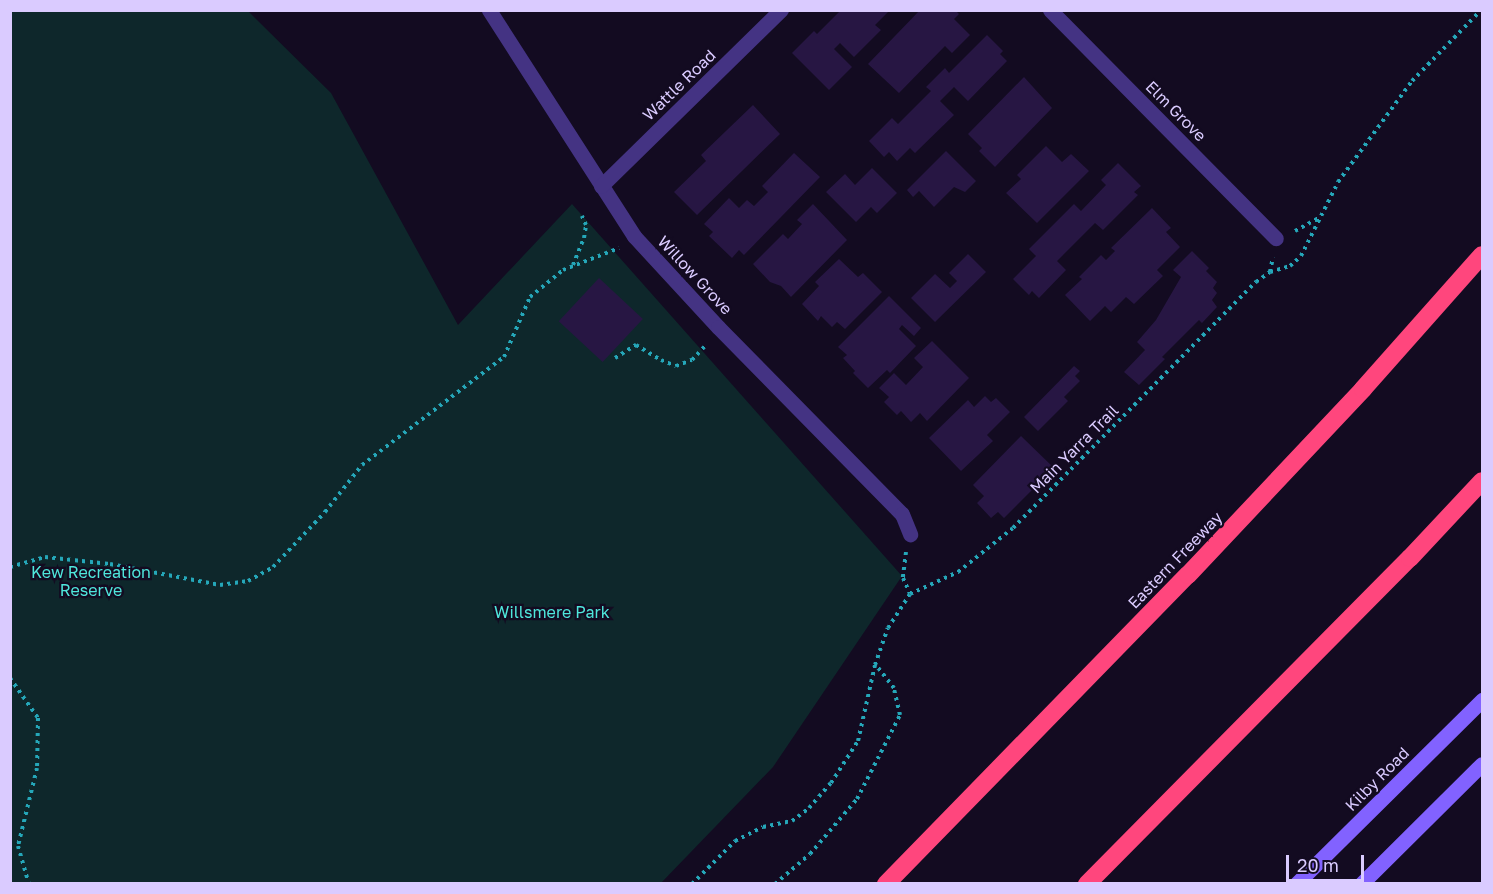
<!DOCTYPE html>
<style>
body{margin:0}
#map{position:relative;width:1493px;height:894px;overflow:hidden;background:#130b21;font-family:"Golos Text",sans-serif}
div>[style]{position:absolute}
.green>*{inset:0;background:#0e272b}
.building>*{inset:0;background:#271643;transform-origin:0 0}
.path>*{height:4px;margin-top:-2px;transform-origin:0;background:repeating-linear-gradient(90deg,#25a7b9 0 3px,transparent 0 7.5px)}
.street>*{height:15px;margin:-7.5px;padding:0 7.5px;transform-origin:7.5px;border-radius:7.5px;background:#443383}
.secondary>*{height:15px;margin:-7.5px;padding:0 7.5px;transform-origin:7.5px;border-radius:7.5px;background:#8262ff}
.highway>*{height:18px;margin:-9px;padding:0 9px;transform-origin:9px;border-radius:9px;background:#ff467d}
span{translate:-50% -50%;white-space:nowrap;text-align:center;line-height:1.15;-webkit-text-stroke:4.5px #130b21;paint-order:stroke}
.street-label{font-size:16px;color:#dacbff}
.park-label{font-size:16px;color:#4fe7dc}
.frame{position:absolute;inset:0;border:12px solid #dacbff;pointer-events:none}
.scale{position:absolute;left:1286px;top:855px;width:78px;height:27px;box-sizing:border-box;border:3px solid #dacbff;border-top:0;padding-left:8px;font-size:18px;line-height:21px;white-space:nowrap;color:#dacbff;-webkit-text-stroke:4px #130b21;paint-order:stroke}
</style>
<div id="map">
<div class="green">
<i style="clip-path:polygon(11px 11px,248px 11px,331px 93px,458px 325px,572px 204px,902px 576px,773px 767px,661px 883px,11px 883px)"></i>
</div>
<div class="building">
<i style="clip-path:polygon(841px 10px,890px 10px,875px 25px,881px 30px,854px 57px,840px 43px,834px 49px,852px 67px,829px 90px,792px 53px,814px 31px,817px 34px)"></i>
<i style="clip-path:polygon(920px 10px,955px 10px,959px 14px,954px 19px,970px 35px,952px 53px,945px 46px,899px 93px,868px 64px)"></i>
<i style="clip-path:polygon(987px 35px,1003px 51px,1000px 54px,1007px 61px,968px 101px,954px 87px,940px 101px,954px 115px,915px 153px,910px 148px,897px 161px,889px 152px,884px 157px,869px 141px,892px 118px,898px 124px,931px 91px,926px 87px,945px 68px,949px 73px)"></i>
<i style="clip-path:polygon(1024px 77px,1052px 108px,995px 167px,979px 151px,982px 148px,968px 134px)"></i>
<i style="clip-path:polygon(753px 105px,780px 134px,697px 215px,674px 192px,706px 161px,701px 155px)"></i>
<i style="clip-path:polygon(1046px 146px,1062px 162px,1071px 154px,1089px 171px,1037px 223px,1006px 193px,1021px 179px,1017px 175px)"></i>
<i style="clip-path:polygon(946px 151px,976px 181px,965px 192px,954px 187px,934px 207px,919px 191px,913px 197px,907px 190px)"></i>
<i style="clip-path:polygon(794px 153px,820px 177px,744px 255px,739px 250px,732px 258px,709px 236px,713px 232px,704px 224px,729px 198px,739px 208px,747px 200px,754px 206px,768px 192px,762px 186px)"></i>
<i style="clip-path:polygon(1118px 163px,1141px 186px,1134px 192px,1138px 195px,1103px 230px,1095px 223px,1057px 261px,1066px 270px,1039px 298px,1032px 291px,1029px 295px,1013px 279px,1036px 256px,1029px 249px,1074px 204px,1081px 211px,1106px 185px,1101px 180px)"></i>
<i style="clip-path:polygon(872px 168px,897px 193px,877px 213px,871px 207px,856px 222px,826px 192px,845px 174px,855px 185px)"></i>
<i style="clip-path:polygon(813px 204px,847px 240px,791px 297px,781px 286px,770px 282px,753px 264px,783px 234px,788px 239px,802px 224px,797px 220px)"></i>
<i style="clip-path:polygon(1152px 208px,1171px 228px,1166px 232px,1180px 247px,1157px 270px,1163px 276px,1134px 304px,1126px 297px,1111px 312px,1105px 306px,1090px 321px,1065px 295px,1082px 279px,1079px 277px,1101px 255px,1106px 260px,1115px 251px,1111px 248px)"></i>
<i style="clip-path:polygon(1192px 251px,1209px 268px,1206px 271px,1217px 282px,1213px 288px,1217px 293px,1212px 300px,1217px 307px,1202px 323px,1199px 320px,1162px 357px,1165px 359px,1139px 385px,1124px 372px,1145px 350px,1137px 342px,1156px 320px,1181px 277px,1173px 270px)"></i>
<i style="clip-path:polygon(968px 254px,986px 272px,935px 322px,911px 298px,935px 274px,950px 288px,957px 281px,949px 273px)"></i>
<i style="clip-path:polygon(839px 259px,858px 277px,863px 273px,882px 292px,845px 329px,837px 322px,832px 327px,821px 316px,818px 321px,802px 304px,819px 286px,815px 282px)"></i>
<i style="left:599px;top:278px;width:60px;height:59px;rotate:43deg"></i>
<i style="clip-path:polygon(889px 296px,921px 328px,914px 336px,902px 325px,899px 329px,916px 346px,890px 373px,887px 370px,868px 388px,853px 373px,855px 371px,843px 358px,847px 355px,838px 347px)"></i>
<i style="clip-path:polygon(932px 341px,969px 378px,927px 421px,920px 413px,911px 422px,901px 411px,897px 415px,884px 402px,889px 397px,879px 388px,894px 373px,906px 385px,923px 367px,914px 358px)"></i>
<i style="clip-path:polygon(1074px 366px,1080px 371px,1075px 376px,1080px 381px,1064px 397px,1068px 401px,1038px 431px,1024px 417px)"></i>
<i style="clip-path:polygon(985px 396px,991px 402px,996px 398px,1010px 412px,987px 435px,993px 441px,961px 471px,929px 438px,968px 400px,974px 407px)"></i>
<i style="clip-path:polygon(1021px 436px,1054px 468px,1004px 518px,998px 512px,991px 518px,977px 503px,984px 496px,973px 485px)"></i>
</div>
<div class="path">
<i style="left:1295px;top:231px;width:29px;rotate:-29deg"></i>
<i style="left:573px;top:265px;width:29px;rotate:-68deg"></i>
<i style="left:584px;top:238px;width:13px;rotate:-81deg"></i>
<i style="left:586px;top:225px;width:10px;rotate:-114deg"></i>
<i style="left:1270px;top:272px;width:15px;rotate:-79deg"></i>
<i style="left:615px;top:358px;width:25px;rotate:-32deg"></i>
<i style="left:636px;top:345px;width:29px;rotate:31deg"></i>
<i style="left:661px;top:360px;width:16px;rotate:22deg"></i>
<i style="left:676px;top:366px;width:17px;rotate:-21deg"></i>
<i style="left:692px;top:360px;width:21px;rotate:-47deg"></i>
<i style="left:906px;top:552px;width:26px;rotate:97deg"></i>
<i style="left:903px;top:578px;width:17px;rotate:66deg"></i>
<i style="left:10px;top:567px;width:36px;rotate:-16deg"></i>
<i style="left:45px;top:557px;width:65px;rotate:6.1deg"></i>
<i style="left:110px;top:564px;width:112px;rotate:10.8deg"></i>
<i style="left:220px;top:585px;width:28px;rotate:-8deg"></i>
<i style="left:248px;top:581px;width:29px;rotate:-29deg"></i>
<i style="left:273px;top:567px;width:76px;rotate:-46.6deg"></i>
<i style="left:325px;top:512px;width:60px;rotate:-51.8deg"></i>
<i style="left:362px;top:465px;width:178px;rotate:-37.3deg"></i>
<i style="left:504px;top:357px;width:65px;rotate:-66.6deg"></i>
<i style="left:530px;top:297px;width:43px;rotate:-39.3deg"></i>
<i style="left:563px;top:270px;width:60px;rotate:-21.4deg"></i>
<i style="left:10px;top:678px;width:49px;rotate:55deg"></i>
<i style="left:38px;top:718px;width:50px;rotate:91.1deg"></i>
<i style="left:37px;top:768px;width:80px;rotate:103.7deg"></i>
<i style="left:18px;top:846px;width:40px;rotate:74deg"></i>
<i style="left:692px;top:884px;width:61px;rotate:-45deg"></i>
<i style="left:735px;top:841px;width:31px;rotate:-27deg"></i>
<i style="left:763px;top:827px;width:30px;rotate:-12deg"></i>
<i style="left:792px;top:821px;width:21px;rotate:-37deg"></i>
<i style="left:809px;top:808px;width:33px;rotate:-49deg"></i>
<i style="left:831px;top:783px;width:50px;rotate:-57.3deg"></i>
<i style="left:858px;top:741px;width:78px;rotate:-77.4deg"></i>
<i style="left:875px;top:665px;width:39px;rotate:-71deg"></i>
<i style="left:888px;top:628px;width:40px;rotate:-57.1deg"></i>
<i style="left:910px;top:594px;width:53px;rotate:-24.6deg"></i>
<i style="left:958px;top:572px;width:70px;rotate:-38.7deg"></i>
<i style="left:1013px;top:528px;width:346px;rotate:-45.4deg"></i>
<i style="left:1256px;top:282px;width:17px;rotate:-36deg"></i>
<i style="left:1270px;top:272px;width:21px;rotate:-17deg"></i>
<i style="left:1290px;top:266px;width:15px;rotate:-42deg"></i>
<i style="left:1301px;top:256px;width:83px;rotate:-63.4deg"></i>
<i style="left:1338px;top:182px;width:125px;rotate:-53.8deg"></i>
<i style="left:1412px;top:81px;width:99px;rotate:-45.8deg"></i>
<i style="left:775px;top:884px;width:46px;rotate:-40.6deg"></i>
<i style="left:810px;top:854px;width:72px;rotate:-49.5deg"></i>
<i style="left:857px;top:799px;width:94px;rotate:-62.9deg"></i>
<i style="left:900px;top:715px;width:28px;rotate:-103deg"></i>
<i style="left:894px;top:688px;width:29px;rotate:-128deg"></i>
</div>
<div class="street">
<i style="left:489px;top:10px;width:269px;rotate:57.3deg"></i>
<i style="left:634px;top:236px;width:124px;rotate:47.3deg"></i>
<i style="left:718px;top:327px;width:262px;rotate:45.5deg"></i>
<i style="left:902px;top:514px;width:22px;rotate:68deg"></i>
<i style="left:1050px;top:10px;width:321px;rotate:45.3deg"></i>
<i style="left:601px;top:186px;width:252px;rotate:-44.4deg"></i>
</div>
<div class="secondary">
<i style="left:1296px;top:884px;width:262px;rotate:-44.7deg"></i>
<i style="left:1361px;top:884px;width:170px;rotate:-44.8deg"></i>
</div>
<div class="highway">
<i style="left:886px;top:884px;width:432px;rotate:-45.7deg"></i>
<i style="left:1188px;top:575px;width:255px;rotate:-46.7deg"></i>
<i style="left:1363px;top:389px;width:179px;rotate:-48.4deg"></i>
<i style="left:1087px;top:884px;width:459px;rotate:-45.3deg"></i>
<i style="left:1410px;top:558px;width:105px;rotate:-46.9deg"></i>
</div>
<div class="street-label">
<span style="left:679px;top:85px;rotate:-44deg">Wattle Road</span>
<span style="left:1176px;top:111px;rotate:45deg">Elm Grove</span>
<span style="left:695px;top:275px;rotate:47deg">Willow Grove</span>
<span style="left:1074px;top:449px;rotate:-45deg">Main Yarra Trail</span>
<span style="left:1175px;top:560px;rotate:-46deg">Eastern Freeway</span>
<span style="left:1377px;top:779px;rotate:-45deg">Kilby Road</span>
</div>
<div class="park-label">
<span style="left:91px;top:581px">Kew Recreation<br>Reserve</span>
<span style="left:552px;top:612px">Willsmere Park</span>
</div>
<div class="frame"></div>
<div class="scale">20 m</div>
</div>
